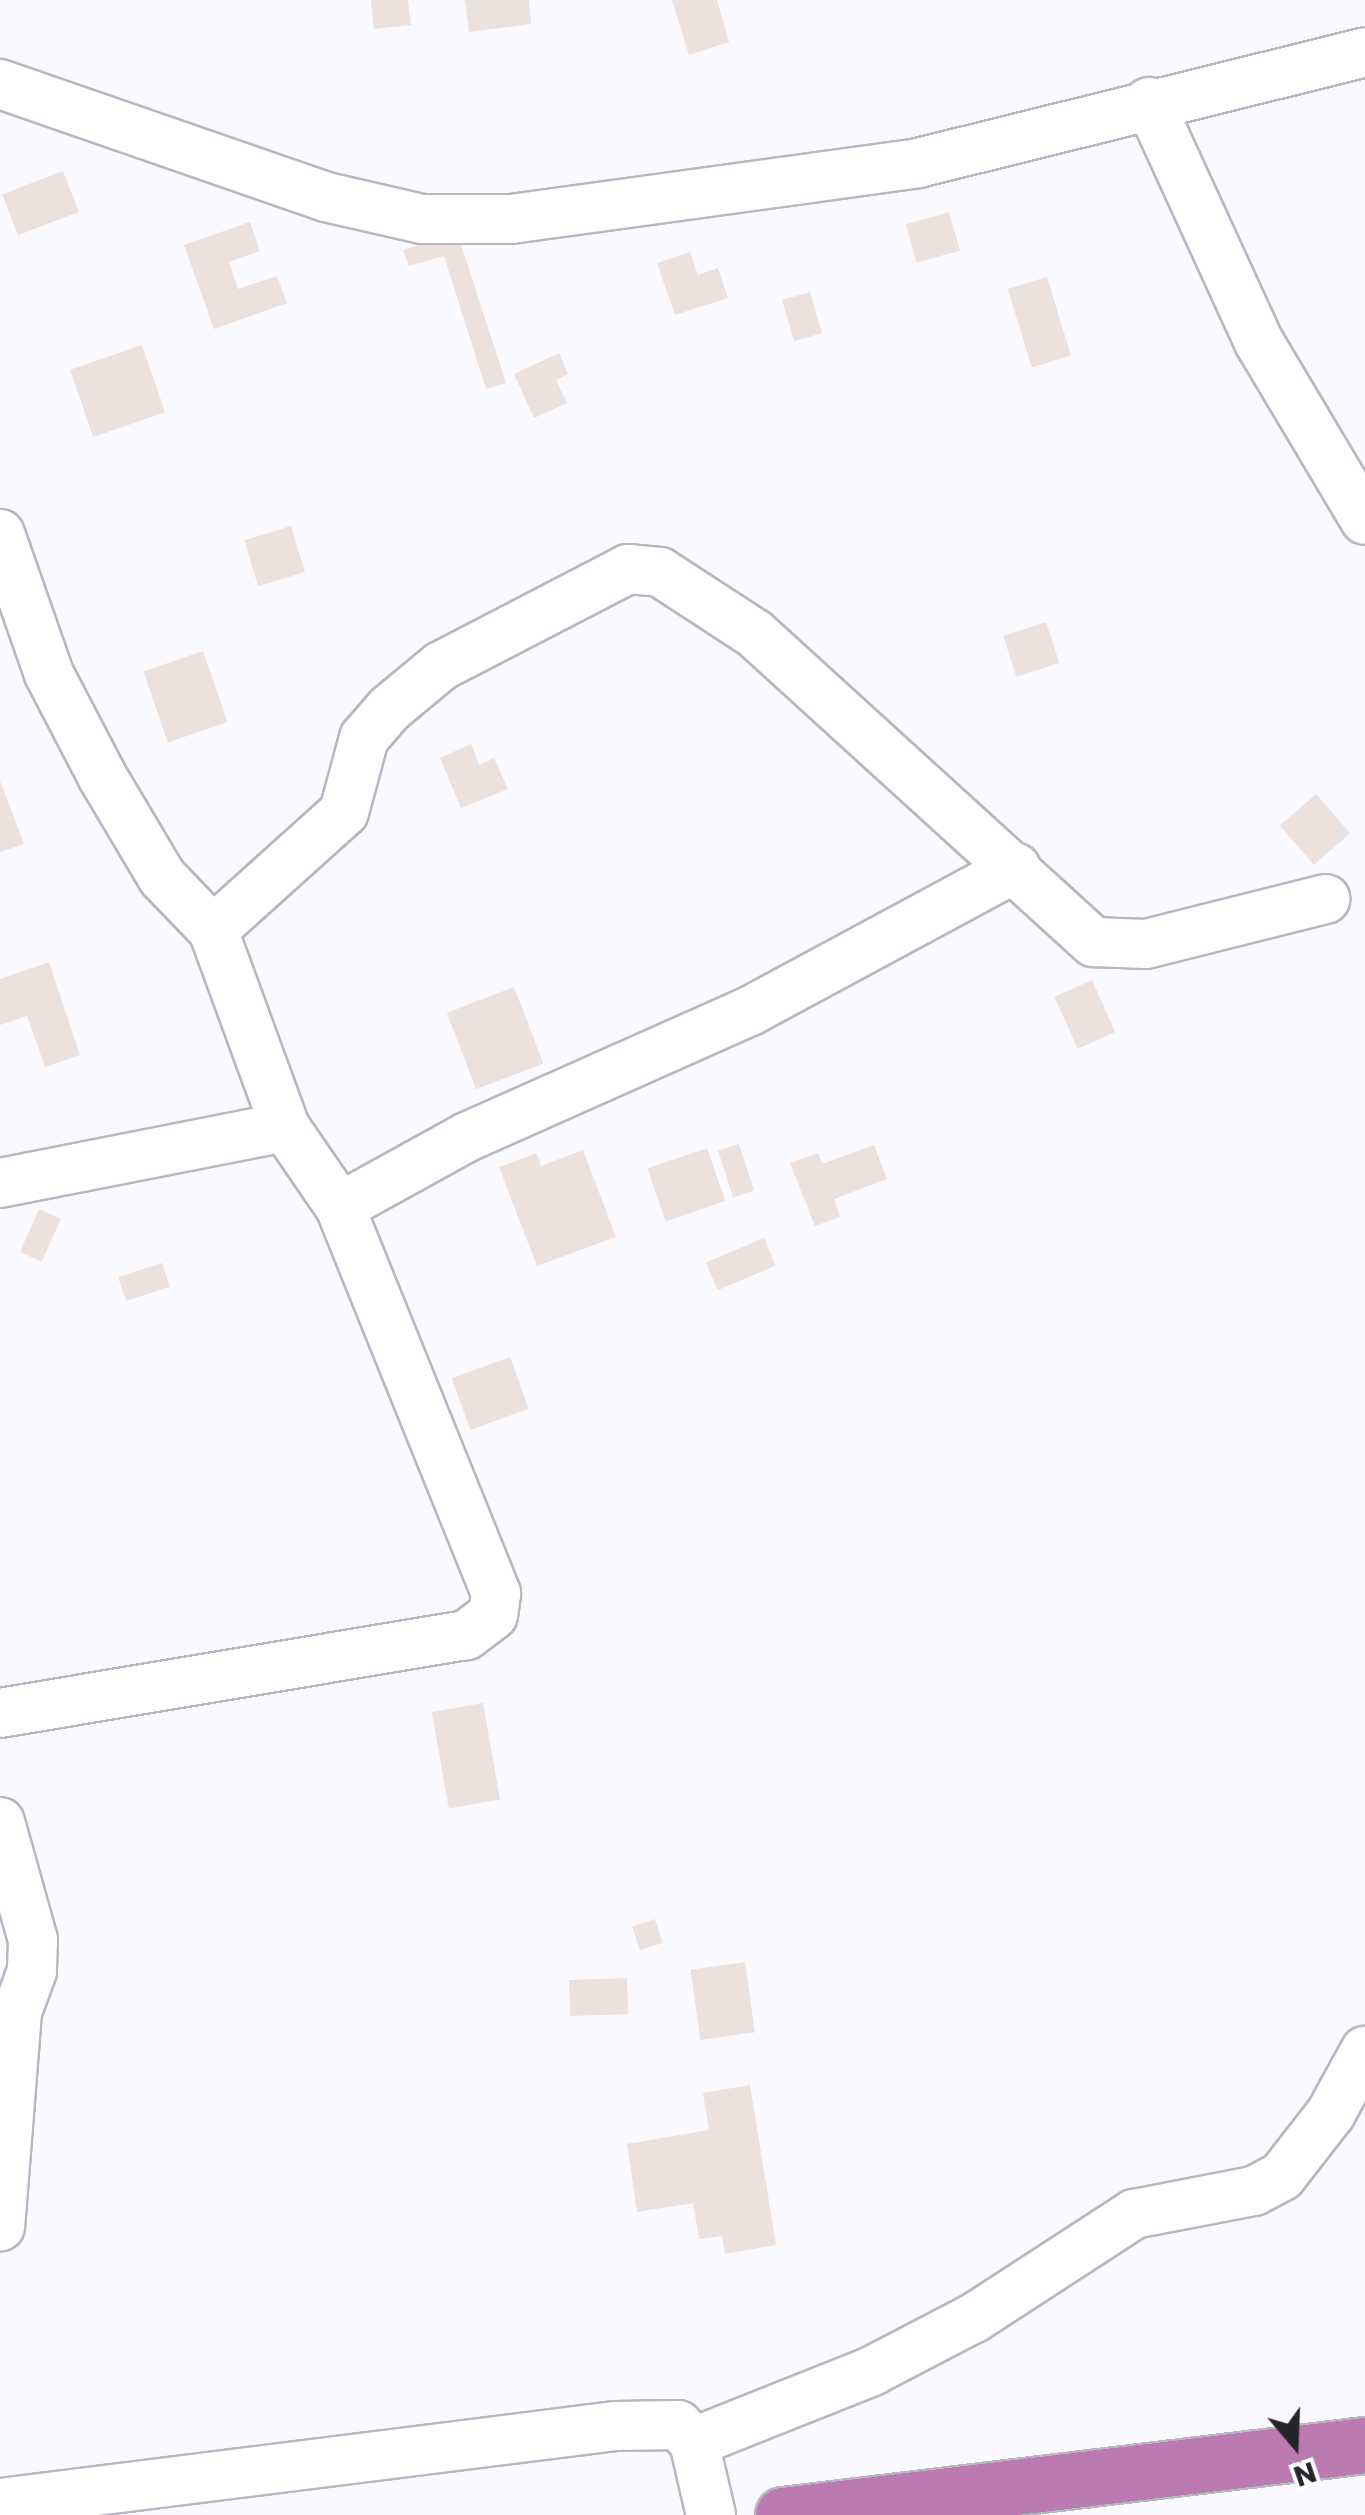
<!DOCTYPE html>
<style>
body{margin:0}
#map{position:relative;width:1365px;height:2515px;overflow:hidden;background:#f9f9fe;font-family:Poppins,sans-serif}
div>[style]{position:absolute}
.building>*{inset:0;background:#ede1dd;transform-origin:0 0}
.roads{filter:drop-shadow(2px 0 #b6b7c1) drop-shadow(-2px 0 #b6b7c1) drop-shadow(0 2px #b6b7c1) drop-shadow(0 -2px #b6b7c1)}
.minor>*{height:48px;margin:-24px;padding:0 24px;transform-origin:24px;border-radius:24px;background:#fff}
.highway>*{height:55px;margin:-27.5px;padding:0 27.5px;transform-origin:27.5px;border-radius:27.5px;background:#bb7ab0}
span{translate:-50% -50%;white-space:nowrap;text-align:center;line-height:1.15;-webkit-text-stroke:10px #fff;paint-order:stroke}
.north{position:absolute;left:1245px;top:2395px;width:100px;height:100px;-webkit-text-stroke:8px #fff;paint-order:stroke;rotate:161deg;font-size:28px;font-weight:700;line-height:40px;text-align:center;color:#252529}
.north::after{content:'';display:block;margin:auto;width:35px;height:45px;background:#252529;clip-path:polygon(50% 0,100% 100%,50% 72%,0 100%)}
</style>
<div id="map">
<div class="building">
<i style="clip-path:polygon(371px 0,408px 0,411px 25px,374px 29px)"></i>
<i style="clip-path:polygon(465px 0,529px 0,531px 24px,469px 32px)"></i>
<i style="clip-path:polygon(672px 0,717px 0,729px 42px,689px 55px)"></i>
<i style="left:63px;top:171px;width:44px;height:65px;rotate:69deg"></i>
<i style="left:949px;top:212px;width:40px;height:45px;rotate:74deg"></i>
<i style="clip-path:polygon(250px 222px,260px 251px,229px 262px,238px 289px,277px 276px,287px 303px,214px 329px,184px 245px)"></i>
<i style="clip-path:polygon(457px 232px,506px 383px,486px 389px,444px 256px,409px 266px,403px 250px)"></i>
<i style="clip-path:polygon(690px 252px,698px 275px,718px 268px,728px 298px,675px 315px,657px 263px)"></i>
<i style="left:1047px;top:277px;width:82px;height:41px;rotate:73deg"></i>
<i style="left:810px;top:292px;width:43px;height:29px;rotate:74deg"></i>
<i style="left:142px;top:345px;width:71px;height:76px;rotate:71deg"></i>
<i style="clip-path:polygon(559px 353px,568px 374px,556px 380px,567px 403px,534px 418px,514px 374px)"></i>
<i style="left:291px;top:526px;width:48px;height:49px;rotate:73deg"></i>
<i style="left:1046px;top:622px;width:43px;height:45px;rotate:72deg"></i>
<i style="left:203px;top:651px;width:75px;height:63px;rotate:71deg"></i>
<i style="clip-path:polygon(471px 744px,479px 765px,494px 758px,508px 789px,461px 808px,440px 758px)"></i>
<i style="clip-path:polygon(0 781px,24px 844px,0 852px)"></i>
<i style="left:1316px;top:794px;width:52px;height:48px;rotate:49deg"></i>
<i style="clip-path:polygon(49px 962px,80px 1055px,45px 1067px,27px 1016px,0 1025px,0 979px)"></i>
<i style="left:1092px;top:980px;width:57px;height:41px;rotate:66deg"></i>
<i style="left:514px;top:987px;width:82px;height:72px;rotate:69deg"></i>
<i style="left:739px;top:1144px;width:49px;height:22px;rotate:72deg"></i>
<i style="clip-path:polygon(874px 1145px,887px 1179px,834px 1199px,840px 1217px,815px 1226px,790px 1163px,818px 1153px,822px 1164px)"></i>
<i style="left:707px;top:1148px;width:56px;height:63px;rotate:71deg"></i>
<i style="clip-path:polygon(583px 1150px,616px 1237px,537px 1266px,499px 1167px,537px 1153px,541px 1166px)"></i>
<i style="left:39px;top:1209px;width:24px;height:47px;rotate:24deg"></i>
<i style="left:764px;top:1238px;width:30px;height:63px;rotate:67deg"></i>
<i style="left:162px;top:1263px;width:25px;height:46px;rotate:72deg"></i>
<i style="left:510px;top:1357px;width:55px;height:62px;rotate:70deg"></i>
<i style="left:483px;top:1703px;width:98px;height:52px;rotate:80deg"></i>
<i style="left:655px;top:1919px;width:25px;height:24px;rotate:72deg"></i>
<i style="left:745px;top:1962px;width:71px;height:55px;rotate:82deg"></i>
<i style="left:627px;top:1978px;width:36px;height:58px;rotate:88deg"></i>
<i style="clip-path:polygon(750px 2085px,776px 2245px,725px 2254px,722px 2236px,699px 2239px,693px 2203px,637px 2212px,627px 2144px,709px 2130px,703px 2093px)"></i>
</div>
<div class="roads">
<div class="minor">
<i style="left:0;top:84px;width:345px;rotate:19.1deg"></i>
<i style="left:326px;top:197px;width:98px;rotate:12.9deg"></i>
<i style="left:422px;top:219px;width:89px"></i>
<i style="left:511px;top:219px;width:411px;rotate:-7.8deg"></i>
<i style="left:918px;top:163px;width:461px;rotate:-13.9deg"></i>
<i style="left:1149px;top:102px;width:264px;rotate:65.4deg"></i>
<i style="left:1259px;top:342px;width:207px;rotate:59.2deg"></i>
<i style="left:0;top:534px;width:148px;rotate:70.7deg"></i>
<i style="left:49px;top:674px;width:115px;rotate:62.5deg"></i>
<i style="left:102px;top:776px;width:117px;rotate:59.3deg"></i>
<i style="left:162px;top:877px;width:74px;rotate:46.1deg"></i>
<i style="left:213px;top:930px;width:210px;rotate:69.9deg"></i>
<i style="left:285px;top:1127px;width:97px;rotate:55.5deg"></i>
<i style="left:340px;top:1207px;width:417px;rotate:68deg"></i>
<i style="left:496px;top:1594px;width:21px;rotate:98deg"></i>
<i style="left:493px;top:1615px;width:34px;rotate:143deg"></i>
<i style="left:466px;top:1635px;width:472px;rotate:170.5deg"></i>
<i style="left:213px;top:930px;width:176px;rotate:-42deg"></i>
<i style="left:344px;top:812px;width:77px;rotate:-74.9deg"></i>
<i style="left:364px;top:738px;width:38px;rotate:-49deg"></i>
<i style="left:389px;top:709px;width:67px;rotate:-39.6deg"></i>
<i style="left:441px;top:666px;width:211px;rotate:-27.4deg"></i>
<i style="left:628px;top:569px;width:32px;rotate:5deg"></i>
<i style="left:660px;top:572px;width:113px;rotate:33.1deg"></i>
<i style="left:755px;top:634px;width:458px;rotate:42.3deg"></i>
<i style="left:1094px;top:942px;width:52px;rotate:2.2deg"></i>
<i style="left:1146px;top:944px;width:185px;rotate:-14.1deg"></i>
<i style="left:0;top:1183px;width:290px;rotate:-11.1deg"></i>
<i style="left:340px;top:1207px;width:145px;rotate:-28.9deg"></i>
<i style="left:467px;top:1137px;width:310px;rotate:-24deg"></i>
<i style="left:750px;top:1011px;width:302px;rotate:-28.3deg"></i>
<i style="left:0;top:1822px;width:123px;rotate:74.4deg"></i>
<i style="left:33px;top:1940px;width:31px;rotate:92deg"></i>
<i style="left:32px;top:1971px;width:44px;rotate:110.1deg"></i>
<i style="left:17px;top:2012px;width:215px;rotate:94.5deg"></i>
<i style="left:694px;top:2442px;width:192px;rotate:-21.7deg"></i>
<i style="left:872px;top:2371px;width:115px;rotate:-27.5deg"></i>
<i style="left:974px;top:2318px;width:191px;rotate:-33deg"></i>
<i style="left:1134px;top:2214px;width:122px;rotate:-10.9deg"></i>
<i style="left:1254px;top:2191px;width:32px;rotate:-28deg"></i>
<i style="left:1282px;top:2176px;width:80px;rotate:-52.1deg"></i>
<i style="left:1331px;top:2113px;width:71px;rotate:-61.3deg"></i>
<i style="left:0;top:2503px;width:621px;rotate:-7.13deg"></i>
<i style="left:616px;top:2426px;width:62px;rotate:-0.9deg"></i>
<i style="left:678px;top:2425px;width:23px;rotate:47deg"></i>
<i style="left:694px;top:2442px;width:75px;rotate:76.9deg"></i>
</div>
<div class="highway">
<i style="left:783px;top:2515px;width:586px;rotate:-6.86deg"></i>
</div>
</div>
<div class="north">N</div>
</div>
